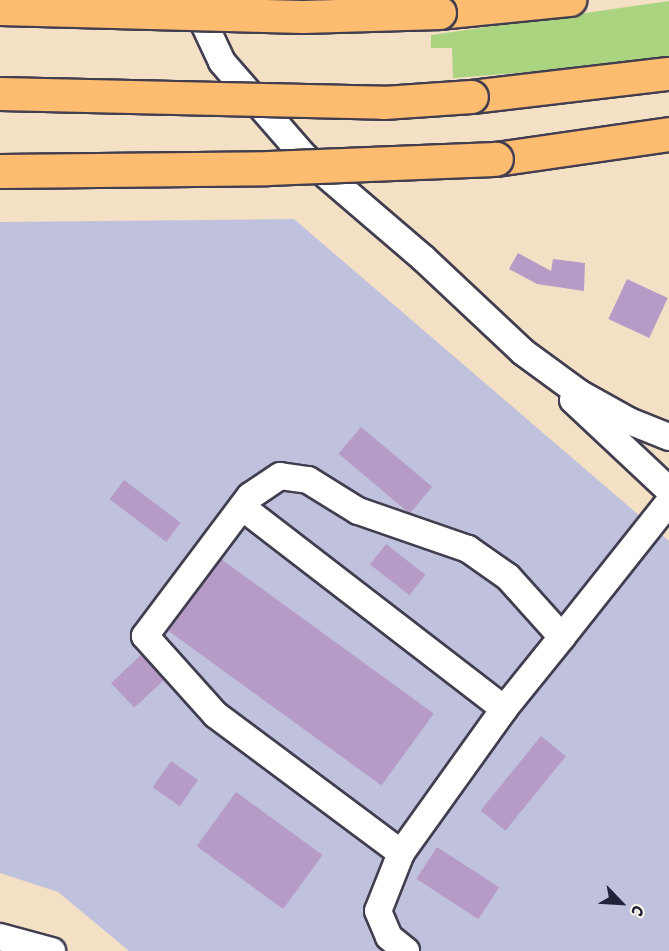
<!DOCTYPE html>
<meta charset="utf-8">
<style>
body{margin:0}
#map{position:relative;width:669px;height:951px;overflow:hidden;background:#f4e0c5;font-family:"Shantell Sans",sans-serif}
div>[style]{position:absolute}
.industrial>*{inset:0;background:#c0c2dd}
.green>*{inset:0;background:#aad480}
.building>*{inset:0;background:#b69bc7;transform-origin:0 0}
.roads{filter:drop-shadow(2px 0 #423e50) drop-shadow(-2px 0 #423e50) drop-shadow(0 2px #423e50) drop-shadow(0 -2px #423e50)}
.minor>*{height:26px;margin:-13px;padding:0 13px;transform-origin:13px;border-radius:13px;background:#fff}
.major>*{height:32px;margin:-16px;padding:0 16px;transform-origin:16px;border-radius:16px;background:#febc70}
.highway>*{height:33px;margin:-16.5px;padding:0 16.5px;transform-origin:16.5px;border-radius:16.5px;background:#febc70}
.bridges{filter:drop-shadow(2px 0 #423e50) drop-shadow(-2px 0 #423e50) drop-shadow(0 2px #423e50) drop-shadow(0 -2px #423e50)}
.major-bridge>*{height:32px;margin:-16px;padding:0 16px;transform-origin:16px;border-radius:16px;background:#febc70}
.highway-bridge>*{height:33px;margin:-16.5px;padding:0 16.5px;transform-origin:16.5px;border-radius:16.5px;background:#febc70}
span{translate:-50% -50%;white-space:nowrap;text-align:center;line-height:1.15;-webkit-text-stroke:4.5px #fbf7ec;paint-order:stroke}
.north{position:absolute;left:591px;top:873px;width:60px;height:60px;-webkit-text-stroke:4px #fbf7ec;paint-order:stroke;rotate:115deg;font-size:16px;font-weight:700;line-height:24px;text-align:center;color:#22223b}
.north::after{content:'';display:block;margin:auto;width:21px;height:27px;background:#22223b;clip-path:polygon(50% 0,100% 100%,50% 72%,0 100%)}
</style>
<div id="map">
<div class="industrial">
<i style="clip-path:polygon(294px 219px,669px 541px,669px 951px,129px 951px,58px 892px,0 873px,0 222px)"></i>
</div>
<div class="green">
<i style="clip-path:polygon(669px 1px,669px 56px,619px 65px,453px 78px,452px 48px,431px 48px,431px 35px)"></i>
</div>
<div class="building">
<i style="clip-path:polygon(518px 253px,551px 271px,553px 259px,585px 263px,584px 291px,537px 284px,509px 269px)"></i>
<i style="left:627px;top:279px;width:45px;height:44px;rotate:25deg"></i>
<i style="left:361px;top:427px;width:93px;height:35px;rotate:40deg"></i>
<i style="left:124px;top:480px;width:71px;height:24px;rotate:37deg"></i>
<i style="left:386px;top:544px;width:50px;height:26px;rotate:38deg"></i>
<i style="left:221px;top:559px;width:263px;height:89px;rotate:36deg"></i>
<i style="left:141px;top:655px;width:34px;height:41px;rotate:47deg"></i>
<i style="left:541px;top:736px;width:32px;height:96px;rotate:39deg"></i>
<i style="left:171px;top:761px;width:33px;height:32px;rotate:35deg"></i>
<i style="left:236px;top:792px;width:107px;height:67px;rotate:36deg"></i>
<i style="left:437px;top:847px;width:74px;height:38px;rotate:33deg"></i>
</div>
<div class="roads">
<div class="minor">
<i style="left:193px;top:0;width:68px;rotate:64.9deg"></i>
<i style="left:222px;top:62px;width:125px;rotate:48.9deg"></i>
<i style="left:304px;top:156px;width:157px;rotate:40.6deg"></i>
<i style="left:423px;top:258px;width:137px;rotate:43.2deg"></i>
<i style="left:523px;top:352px;width:69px;rotate:36.2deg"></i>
<i style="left:579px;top:393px;width:57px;rotate:29.2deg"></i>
<i style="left:629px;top:421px;width:43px;rotate:21.8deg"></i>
<i style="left:573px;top:400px;width:132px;rotate:43.2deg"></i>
<i style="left:242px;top:507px;width:331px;rotate:37.6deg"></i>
<i style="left:562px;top:637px;width:81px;rotate:-132deg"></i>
<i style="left:508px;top:577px;width:49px;rotate:-145deg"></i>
<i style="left:468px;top:549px;width:116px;rotate:-160.9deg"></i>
<i style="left:358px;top:511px;width:59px;rotate:-148.2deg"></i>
<i style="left:308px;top:480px;width:28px;rotate:-172deg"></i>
<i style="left:280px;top:476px;width:36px;rotate:146deg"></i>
<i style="left:250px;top:496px;width:175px;rotate:126.9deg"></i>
<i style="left:145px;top:636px;width:106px;rotate:48.1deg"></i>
<i style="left:216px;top:715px;width:231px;rotate:36.7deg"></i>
<i style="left:401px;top:853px;width:177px;rotate:-54.4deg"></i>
<i style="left:504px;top:709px;width:92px;rotate:-51.1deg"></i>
<i style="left:562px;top:637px;width:172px;rotate:-51.6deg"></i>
<i style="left:401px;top:853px;width:62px;rotate:111.6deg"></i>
<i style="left:378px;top:911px;width:28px;rotate:67deg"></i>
<i style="left:389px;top:937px;width:22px;rotate:39deg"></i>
<i style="left:0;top:937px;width:54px;rotate:15.1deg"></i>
</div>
<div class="major">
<i style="left:440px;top:13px;width:131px;rotate:-5.7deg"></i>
<i style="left:472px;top:97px;width:198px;rotate:-6.7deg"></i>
</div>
<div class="highway">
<i style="left:496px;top:159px;width:175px;rotate:-8.2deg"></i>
</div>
</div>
<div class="bridges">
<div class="major-bridge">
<i style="left:0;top:9px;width:303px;rotate:1.5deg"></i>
<i style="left:303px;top:17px;width:137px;rotate:-1.7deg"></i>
<i style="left:0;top:94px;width:384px;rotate:1.3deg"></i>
<i style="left:384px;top:103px;width:88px;rotate:-3.9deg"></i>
</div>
<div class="highway-bridge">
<i style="left:0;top:171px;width:268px;rotate:-0.6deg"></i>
<i style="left:268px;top:168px;width:228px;rotate:-2.3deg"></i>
</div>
</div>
<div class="north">С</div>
</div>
